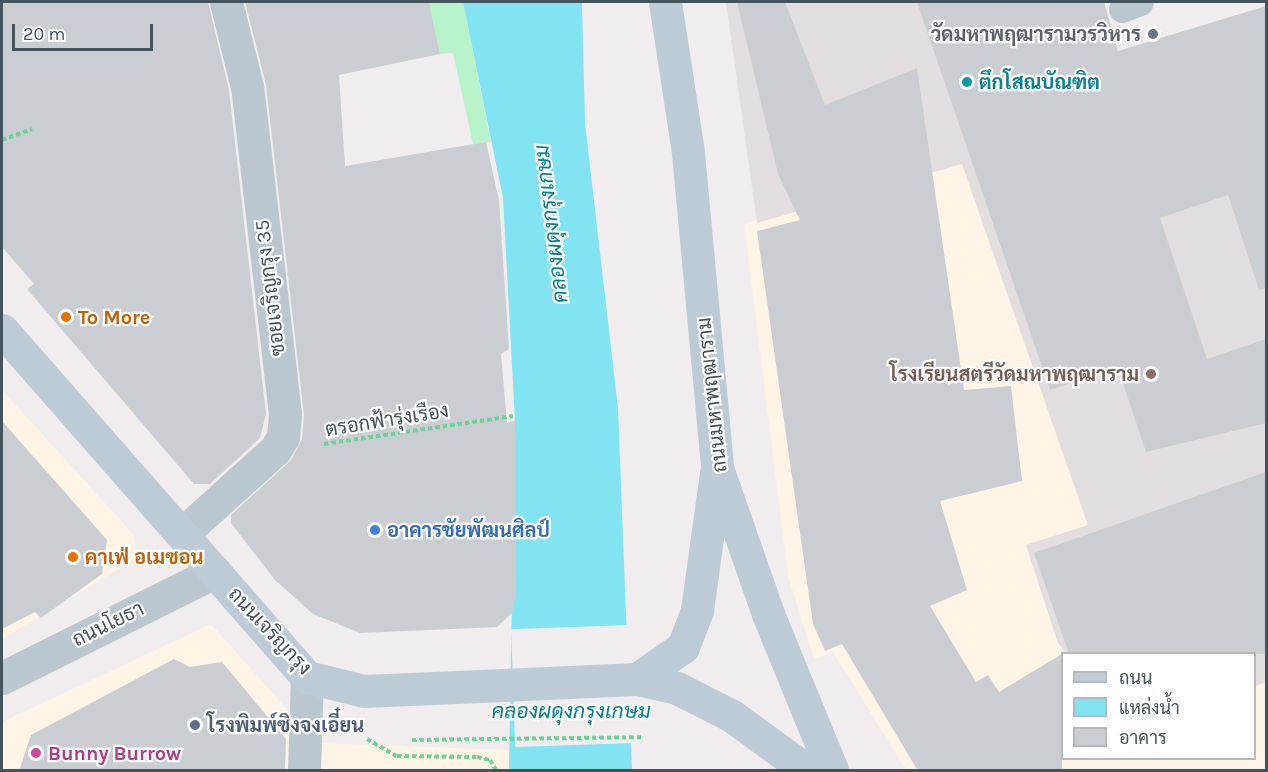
<!DOCTYPE html>
<meta charset="utf-8">
<style>
body{margin:0}
#map{position:relative;width:1268px;height:772px;overflow:hidden;background:#f1edee;font-family:Karla,Sarabun,sans-serif}
div>[style]{position:absolute}
.commercial>*{inset:0;background:#fdf4e5}
.education>*{inset:0;background:#e2dee0}
.green>*{inset:0;background:#b8f2ca}
.water>*{inset:0;background:#82e4f2}
.pier>*{inset:0;background:#f1edee;transform-origin:0 0}
.building>*{inset:0;background:#caced3}
.path>*{height:4px;margin-top:-2px;transform-origin:0;background:repeating-linear-gradient(90deg,#6ed298 0 4.5px,transparent 0 7.5px)}
.lane>*{height:27px;margin:-13.5px;padding:0 13.5px;transform-origin:13.5px;border-radius:13.5px;background:#bbc7ce}
.street>*{height:33px;margin:-16.5px;padding:0 16.5px;transform-origin:16.5px;border-radius:16.5px;background:#bbc7ce}
.secondary>*{height:33px;margin:-16.5px;padding:0 16.5px;transform-origin:16.5px;border-radius:16.5px;background:#bdcbd6}
.dots>*{width:16px;height:16px;translate:-50% -50%;box-sizing:border-box;border:3px solid #fff;border-radius:50%}
span{translate:-50% -50%;white-space:nowrap;text-align:center;line-height:1.15;-webkit-text-stroke:4.5px #fff;paint-order:stroke}
.worship-label{font-size:20px;color:#5b616d;font-weight:700}
.right{translate:-100% -50%;text-align:right}
.culture-label{font-size:20px;color:#0d838f;font-weight:700}
.left{translate:0 -50%;text-align:left}
.street-label{font-size:20px;color:#45535c}
.food-label{font-size:20px;color:#c56008;font-weight:700}
.education-label{font-size:20px;color:#785e54;font-weight:700}
.shop-label{font-size:20px;color:#366cbe;font-weight:700}
.service-label{font-size:20px;color:#4e5e75;font-weight:700}
.hotel-label{font-size:20px;color:#b23c85;font-weight:700}
.water-label{font-size:21px;color:#068091;font-style:italic}
.frame{position:absolute;inset:0;border:3px solid #45535c;pointer-events:none}
.legend{position:absolute;left:1061px;top:652px;width:195px;height:108px;box-sizing:border-box;background:#fff;border:2px solid #b5babe;margin:0;padding:8px 10px;list-style:none;font-size:18px;color:#45535c}
.legend li{display:flex;align-items:center;gap:12px;height:30px}
.legend b{width:30px;border:2px solid #b5babe}
.scale{position:absolute;left:12px;top:24px;width:141px;height:27px;box-sizing:border-box;border:3px solid #45535c;border-top:0;padding-left:8px;font-size:18px;line-height:21px;white-space:nowrap;color:#45535c;-webkit-text-stroke:4px #fff;paint-order:stroke}
</style>
<div id="map">
<div class="commercial">
<i style="clip-path:polygon(962px 164px,1088px 526px,1026px 545px,1058px 643px,1066px 653px,1062px 758px,1254px 758px,1255px 686px,1266px 682px,1266px 770px,906px 770px,833px 652px,814px 659px,788px 576px,744px 224px)"></i>
<i style="clip-path:polygon(2px 390px,134px 535px,137px 558px,2px 639px)"></i>
<i style="clip-path:polygon(211px 624px,300px 724px,296px 770px,2px 770px,2px 722px)"></i>
<i style="clip-path:polygon(317px 743px,510px 750px,510px 770px,314px 770px)"></i>
</div>
<div class="education">
<i style="clip-path:polygon(726px 2px,1028px 2px,1073px 125px,1266px 67px,1266px 682px,1255px 686px,1254px 654px,1066px 653px,1058px 643px,1026px 545px,1088px 525px,962px 164px,757px 223px)"></i>
</div>
<div class="green">
<i style="clip-path:polygon(429px 2px,463px 2px,491px 142px,473px 144px,453px 53px,440px 54px)"></i>
</div>
<div class="water">
<i style="clip-path:polygon(463px 2px,582px 2px,585px 123px,618px 408px,632px 770px,509px 770px,515px 421px,503px 198px)"></i>
</div>
<div class="pier">
<i style="left:630px;top:625px;width:118px;height:119px;rotate:88deg"></i>
</div>
<div class="building">
<i style="clip-path:polygon(2px 2px,208px 2px,229px 90px,266px 414px,260px 438px,210px 484px,194px 484px,27px 289px,34px 284px,2px 247px)"></i>
<i style="clip-path:polygon(245px 2px,429px 2px,440px 54px,339px 75px,345px 166px,486px 142px,499px 201px,509px 349px,501px 354px,507px 423px,515px 421px,516px 595px,512px 613px,497px 627px,360px 633px,313px 614px,275px 580px,231px 523px,231px 515px,291px 460px,302px 439px,304px 415px,266px 85px)"></i>
<i style="clip-path:polygon(737px 2px,785px 2px,825px 105px,917px 68px,964px 390px,1011px 386px,1022px 481px,940px 501px,967px 590px,930px 606px,976px 682px,988px 675px,999px 692px,1062px 654px,1062px 771px,918px 771px,842px 644px,825px 651px,813px 624px,757px 231px,800px 220px,778px 174px)"></i>
<i style="clip-path:polygon(917px 2px,1104px 2px,1118px 51px,1266px 6px,1266px 288px,1259px 290px,1228px 195px,1160px 218px,1207px 359px,1266px 339px,1266px 423px,1146px 452px,1118px 368px,1050px 390px)"></i>
<i style="clip-path:polygon(2px 421px,107px 540px,102px 574px,41px 618px,35px 612px,2px 629px)"></i>
<i style="clip-path:polygon(1266px 472px,1266px 654px,1069px 654px,1034px 553px)"></i>
<i style="clip-path:polygon(174px 659px,190px 667px,222px 662px,286px 739px,285px 771px,19px 771px,31px 735px)"></i>
</div>
<div class="path">
<i style="left:2px;top:140px;width:32px;rotate:-20deg"></i>
<i style="left:324px;top:444px;width:191px;rotate:-8.4deg"></i>
<i style="left:367px;top:739px;width:34px;rotate:30deg"></i>
<i style="left:397px;top:756px;width:80px;rotate:0.7deg"></i>
<i style="left:477px;top:757px;width:13px;rotate:13deg"></i>
<i style="left:490px;top:760px;width:12px;rotate:59deg"></i>
<i style="left:412px;top:740px;width:231px;rotate:-0.7deg"></i>
</div>
<div class="lane">
<i style="left:1122px;top:9px;width:19px;rotate:-21deg"></i>
</div>
<div class="street">
<i style="left:182px;top:534px;width:125px;rotate:-42.1deg"></i>
<i style="left:275px;top:450px;width:15px;rotate:-58deg"></i>
<i style="left:283px;top:437px;width:23px;rotate:-85deg"></i>
<i style="left:285px;top:414px;width:329px;rotate:-96.6deg"></i>
<i style="left:247px;top:87px;width:88px;rotate:-103.9deg"></i>
<i style="left:2px;top:678px;width:238px;rotate:-26.5deg"></i>
<i style="left:304px;top:770px;width:93px;rotate:-88.2deg"></i>
</div>
<div class="secondary">
<i style="left:665px;top:2px;width:153px;rotate:81.3deg"></i>
<i style="left:688px;top:153px;width:316px;rotate:84.7deg"></i>
<i style="left:717px;top:468px;width:155px;rotate:70.7deg"></i>
<i style="left:768px;top:614px;width:169px;rotate:67.7deg"></i>
<i style="left:2px;top:330px;width:462px;rotate:48.7deg"></i>
<i style="left:307px;top:677px;width:59px;rotate:13.8deg"></i>
<i style="left:364px;top:691px;width:273px;rotate:-2.5deg"></i>
<i style="left:637px;top:679px;width:41px;rotate:12.7deg"></i>
<i style="left:677px;top:688px;width:62px;rotate:27deg"></i>
<i style="left:732px;top:716px;width:92px;rotate:36.1deg"></i>
<i style="left:637px;top:679px;width:56px;rotate:-34.8deg"></i>
<i style="left:683px;top:647px;width:40px;rotate:-69deg"></i>
<i style="left:697px;top:610px;width:138px;rotate:-82.1deg"></i>
</div>
<div class="dots">
<i style="left:1153px;top:34px;background:#6b7280"></i>
<i style="left:967px;top:82px;background:#0f9aa8"></i>
<i style="left:66px;top:317px;background:#e8710a"></i>
<i style="left:1151px;top:374px;background:#8d6e63"></i>
<i style="left:375px;top:530px;background:#3f7fe0"></i>
<i style="left:73px;top:557px;background:#e8710a"></i>
<i style="left:195px;top:725px;background:#5c6f8a"></i>
<i style="left:36px;top:753px;background:#d1479c"></i>
</div>
<div class="worship-label">
<span class="right" style="left:1141px;top:34px">วัดมหาพฤฒารามวรวิหาร</span>
</div>
<div class="culture-label">
<span class="left" style="left:979px;top:82px">ตึกโสณบัณฑิต</span>
</div>
<div class="street-label">
<span style="left:270px;top:288px;rotate:-97deg">ซอยเจริญกรุง 35</span>
<span style="left:712px;top:395px;rotate:-96deg">ถนนมหาพฤฒาราม</span>
<span style="left:387px;top:420px;rotate:-9deg">ตรอกฟ้ารุ่งเรือง</span>
<span style="left:108px;top:624px;rotate:-26deg">ถนนโยธา</span>
<span style="left:270px;top:631px;rotate:47deg">ถนนเจริญกรุง</span>
</div>
<div class="food-label">
<span class="left" style="left:78px;top:317px">To More</span>
<span class="left" style="left:85px;top:557px">คาเฟ่ อเมซอน</span>
</div>
<div class="education-label">
<span class="right" style="left:1139px;top:374px">โรงเรียนสตรีวัดมหาพฤฒาราม</span>
</div>
<div class="shop-label">
<span class="left" style="left:387px;top:530px">อาคารชัยพัฒนศิลป์</span>
</div>
<div class="service-label">
<span class="left" style="left:207px;top:725px">โรงพิมพ์ซิงจงเอี๋ยน</span>
</div>
<div class="hotel-label">
<span class="left" style="left:48px;top:753px">Bunny Burrow</span>
</div>
<div class="water-label">
<span style="left:551px;top:224px;rotate:-97deg">คลองผดุงกรุงเกษม</span>
<span style="left:571px;top:711px">คลองผดุงกรุงเกษม</span>
</div>
<div class="frame"></div>
<ul class="legend">
<li><b style="height:8px;background:#bdcbd6"></b>ถนน</li>
<li><b style="height:16px;background:#82e4f2"></b>แหล่งน้ำ</li>
<li><b style="height:16px;background:#caced3"></b>อาคาร</li>
</ul>
<div class="scale">20 m</div>
</div>
